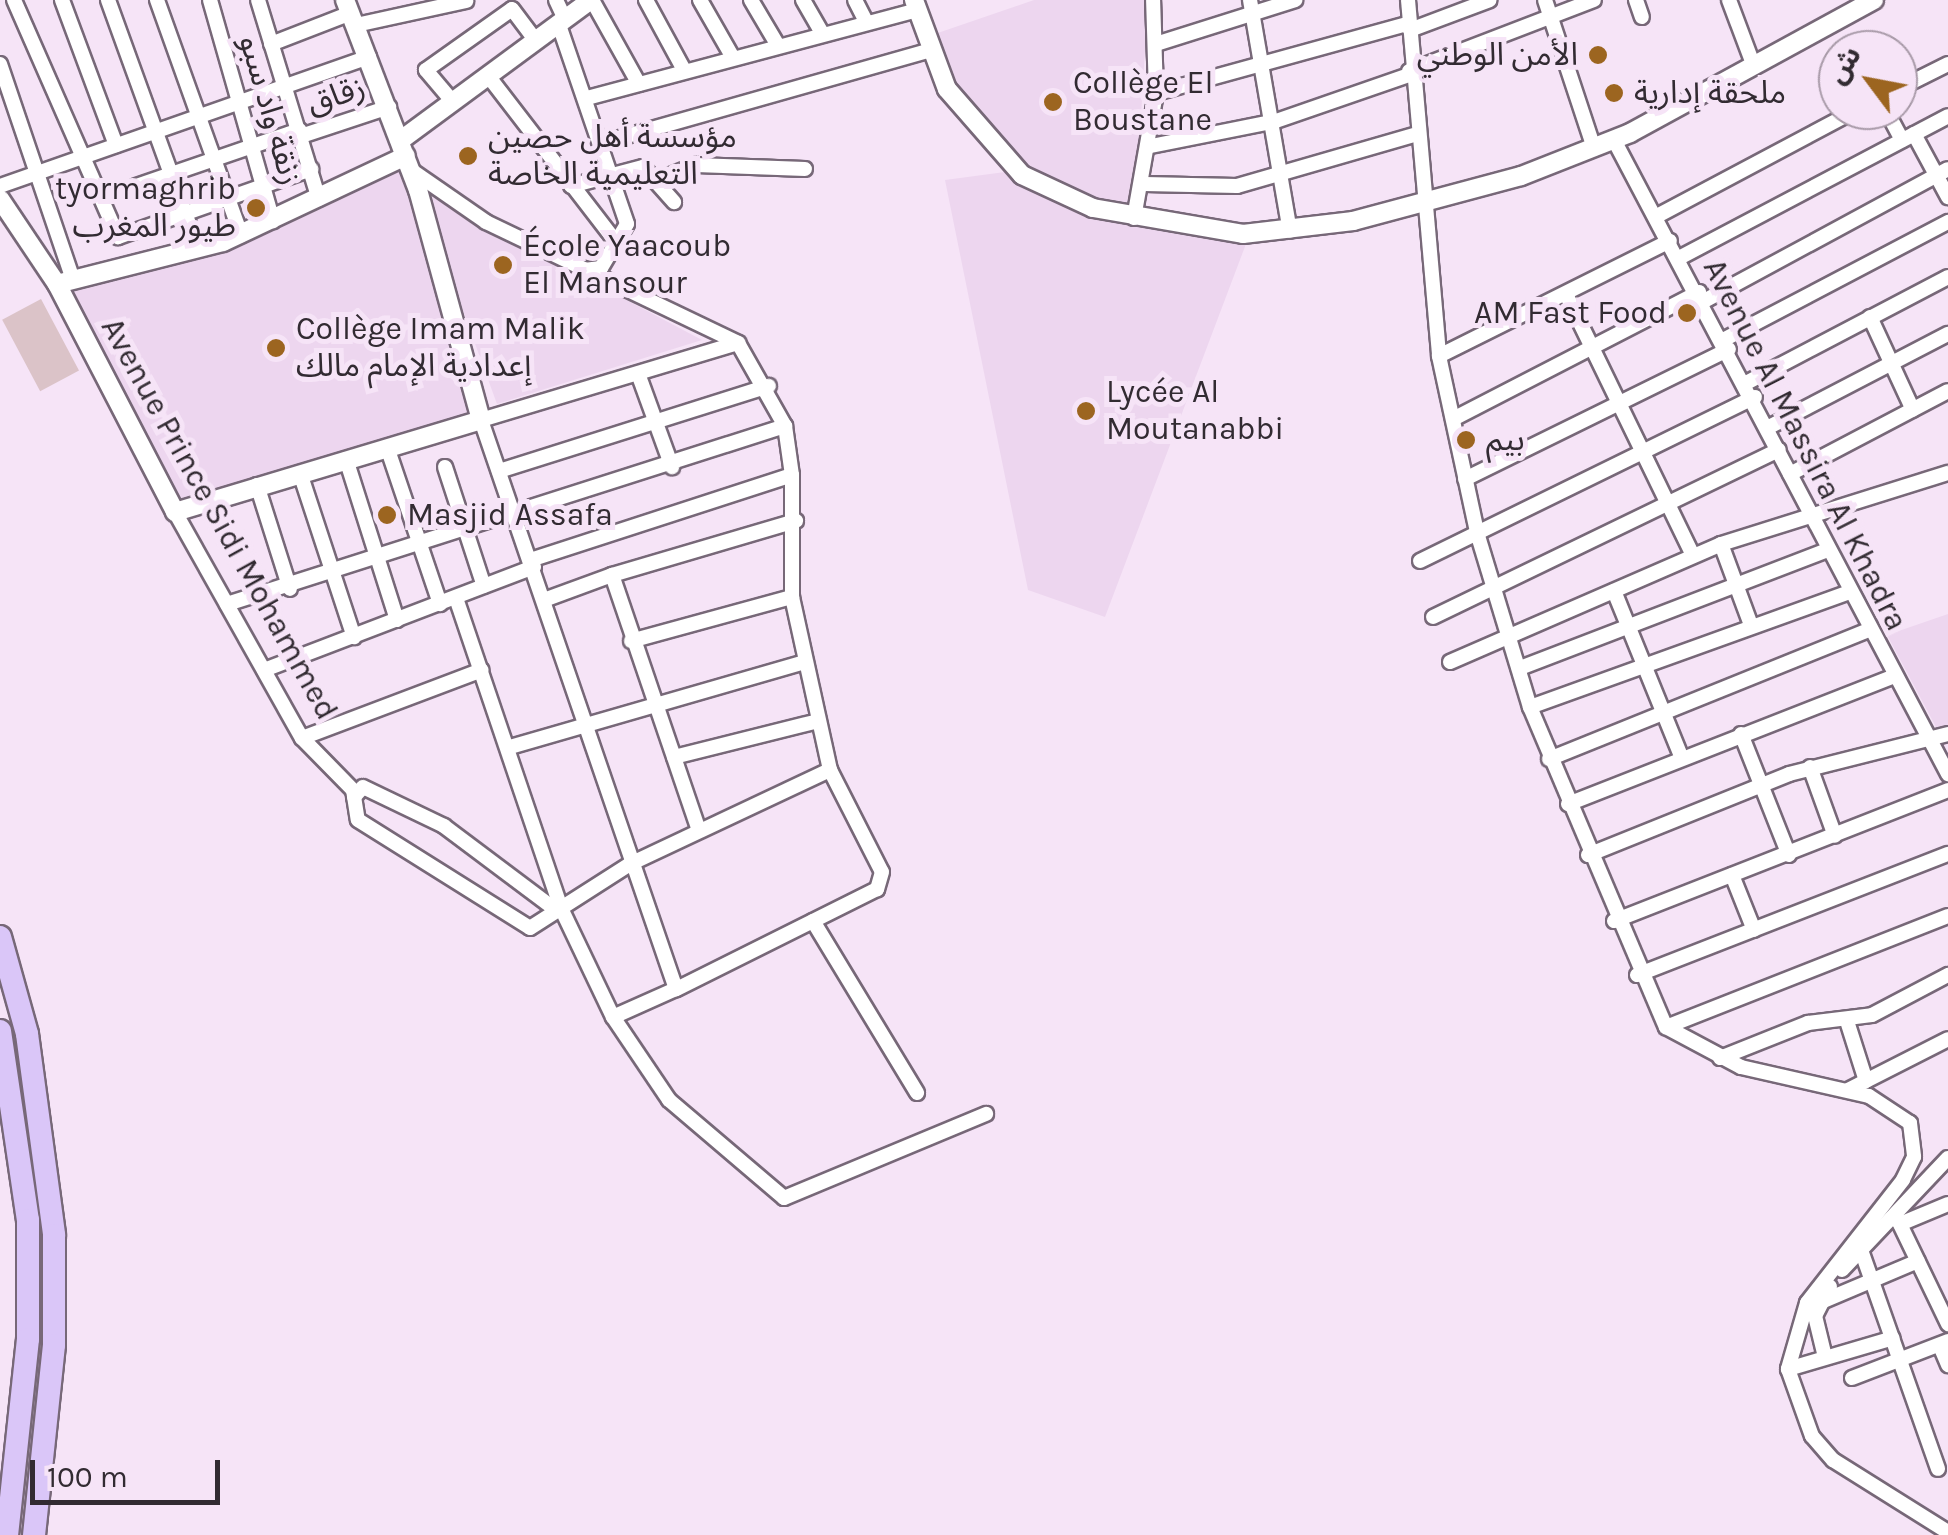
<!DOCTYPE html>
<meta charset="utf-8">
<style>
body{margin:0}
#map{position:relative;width:1948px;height:1535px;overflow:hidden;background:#f6e4f7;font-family:Karla,"Noto Sans Arabic",sans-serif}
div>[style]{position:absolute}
.built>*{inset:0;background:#edd6ef}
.green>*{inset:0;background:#dbc3c8;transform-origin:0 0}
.roads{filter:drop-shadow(2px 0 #776878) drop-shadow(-2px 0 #776878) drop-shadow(0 2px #776878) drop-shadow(0 -2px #776878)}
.minor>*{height:14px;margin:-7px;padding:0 7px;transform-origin:7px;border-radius:7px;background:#fff}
.tertiary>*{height:18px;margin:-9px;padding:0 9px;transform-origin:9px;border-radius:9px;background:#fff}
.trunk>*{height:22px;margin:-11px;padding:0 11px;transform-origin:11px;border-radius:11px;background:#dac6f8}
.dots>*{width:28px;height:28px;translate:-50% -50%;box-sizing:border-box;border:5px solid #f6e4f7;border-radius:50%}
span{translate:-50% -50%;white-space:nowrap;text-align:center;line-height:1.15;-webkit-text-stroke:10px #f6e4f7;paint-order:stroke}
.poi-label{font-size:32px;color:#322b32}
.right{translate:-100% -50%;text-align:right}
.left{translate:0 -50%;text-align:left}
.street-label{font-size:32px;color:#322b32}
.north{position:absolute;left:1818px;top:30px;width:100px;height:100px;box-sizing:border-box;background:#f6e4f7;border:2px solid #a89aa8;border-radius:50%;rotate:302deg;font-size:28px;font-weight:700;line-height:40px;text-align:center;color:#322b32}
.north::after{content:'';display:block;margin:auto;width:35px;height:45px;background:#9c6520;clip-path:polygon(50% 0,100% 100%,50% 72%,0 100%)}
.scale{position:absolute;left:30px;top:1460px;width:190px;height:45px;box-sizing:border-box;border:5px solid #322b32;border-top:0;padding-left:12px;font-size:30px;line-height:35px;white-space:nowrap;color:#322b32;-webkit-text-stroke:8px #f6e4f7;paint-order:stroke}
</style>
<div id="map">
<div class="built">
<i style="clip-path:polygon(1034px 0,1148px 0,1135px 216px,1252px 228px,1105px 617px,1028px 590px,945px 180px,1020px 170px,964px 111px,929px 36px)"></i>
<i style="clip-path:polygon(409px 155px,419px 190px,702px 340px,497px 404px,424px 204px,475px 412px,184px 514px,57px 285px,223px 243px)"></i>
<i style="clip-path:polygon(1948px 614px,1948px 725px,1936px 727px,1887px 635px)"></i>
</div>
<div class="green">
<i style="left:41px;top:299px;width:81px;height:44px;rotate:62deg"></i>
</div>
<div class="roads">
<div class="minor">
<i style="left:14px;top:0;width:259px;rotate:66.3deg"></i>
<i style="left:118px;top:237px;width:205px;rotate:-19.4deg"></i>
<i style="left:62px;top:0;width:155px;rotate:69.6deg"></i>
<i style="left:108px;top:0;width:265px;rotate:70.1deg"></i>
<i style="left:157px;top:0;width:250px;rotate:70.3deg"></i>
<i style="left:210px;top:0;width:230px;rotate:74.1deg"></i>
<i style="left:258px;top:0;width:208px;rotate:73deg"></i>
<i style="left:556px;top:0;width:21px;rotate:65deg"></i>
<i style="left:592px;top:0;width:96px;rotate:60.8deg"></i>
<i style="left:646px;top:0;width:80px;rotate:61.5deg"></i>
<i style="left:700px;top:0;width:64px;rotate:60.3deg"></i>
<i style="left:751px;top:0;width:51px;rotate:59.4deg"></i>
<i style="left:803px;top:0;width:38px;rotate:60deg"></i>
<i style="left:855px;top:0;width:25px;rotate:63deg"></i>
<i style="left:1250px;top:0;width:234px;rotate:80.2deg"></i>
<i style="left:1408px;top:0;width:357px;rotate:85deg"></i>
<i style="left:1439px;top:356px;width:184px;rotate:77.8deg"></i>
<i style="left:1478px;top:536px;width:179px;rotate:73.1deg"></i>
<i style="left:1530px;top:707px;width:348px;rotate:67deg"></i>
<i style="left:1666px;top:1027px;width:85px;rotate:28.1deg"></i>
<i style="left:1741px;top:1067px;width:131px;rotate:12.8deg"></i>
<i style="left:1869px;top:1096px;width:49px;rotate:33.4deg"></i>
<i style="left:1910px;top:1123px;width:34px;rotate:83deg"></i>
<i style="left:1914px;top:1157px;width:25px;rotate:116deg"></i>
<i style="left:1903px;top:1180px;width:156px;rotate:128deg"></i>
<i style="left:1807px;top:1303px;width:69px;rotate:106.1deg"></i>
<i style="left:1788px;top:1369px;width:71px;rotate:70.3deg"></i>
<i style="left:1812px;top:1436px;width:32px;rotate:49deg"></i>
<i style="left:1833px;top:1460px;width:136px;rotate:32.1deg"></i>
<i style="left:1545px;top:0;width:156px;rotate:71.7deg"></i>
<i style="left:1636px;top:0;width:18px;rotate:71deg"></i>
<i style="left:1729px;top:0;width:68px;rotate:69.4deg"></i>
<i style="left:356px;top:25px;width:113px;rotate:-12.3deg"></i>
<i style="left:559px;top:25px;width:210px;rotate:71.1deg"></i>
<i style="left:627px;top:224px;width:51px;rotate:120.6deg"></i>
<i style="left:601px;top:268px;width:17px;rotate:173deg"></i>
<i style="left:1410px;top:30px;width:85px;rotate:-20.6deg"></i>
<i style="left:1159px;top:43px;width:143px;rotate:-17.5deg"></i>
<i style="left:271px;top:44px;width:86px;rotate:-21.2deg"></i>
<i style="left:0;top:64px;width:228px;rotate:71.3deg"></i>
<i style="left:1409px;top:71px;width:198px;rotate:-21deg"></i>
<i style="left:489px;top:77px;width:213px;rotate:52.4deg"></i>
<i style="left:1898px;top:89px;width:56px;rotate:-26.6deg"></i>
<i style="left:1156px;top:93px;width:263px;rotate:-15.4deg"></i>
<i style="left:587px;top:98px;width:342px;rotate:-14.9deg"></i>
<i style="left:453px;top:102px;width:42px;rotate:-130.2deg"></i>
<i style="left:426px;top:70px;width:105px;rotate:-35.3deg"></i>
<i style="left:512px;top:9px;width:40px;rotate:53deg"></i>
<i style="left:1886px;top:110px;width:34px;rotate:62deg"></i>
<i style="left:1914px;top:134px;width:72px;rotate:61.6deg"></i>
<i style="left:301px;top:136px;width:93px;rotate:-18.2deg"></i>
<i style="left:1614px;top:140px;width:717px;rotate:62.22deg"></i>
<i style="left:602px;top:143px;width:341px;rotate:-15.8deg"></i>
<i style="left:1151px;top:146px;width:127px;rotate:-11.3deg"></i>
<i style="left:1276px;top:121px;width:141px;rotate:-19.1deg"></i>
<i style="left:411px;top:170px;width:91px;rotate:34.7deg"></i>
<i style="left:486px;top:222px;width:280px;rotate:25.6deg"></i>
<i style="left:738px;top:343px;width:95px;rotate:60.5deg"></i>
<i style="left:785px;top:426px;width:49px;rotate:81.9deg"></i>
<i style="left:792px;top:475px;width:274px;rotate:162deg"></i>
<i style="left:661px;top:179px;width:38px;rotate:-22deg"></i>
<i style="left:696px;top:165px;width:109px;rotate:2.1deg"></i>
<i style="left:1145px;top:184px;width:92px;rotate:1.2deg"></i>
<i style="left:1237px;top:186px;width:184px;rotate:-16.1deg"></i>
<i style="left:0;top:186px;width:391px;rotate:-19.3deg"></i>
<i style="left:136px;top:186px;width:173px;rotate:-18.9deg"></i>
<i style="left:571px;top:186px;width:74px;rotate:-14.8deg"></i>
<i style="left:643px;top:167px;width:47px;rotate:48.5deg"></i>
<i style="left:1657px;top:216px;width:225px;rotate:-28deg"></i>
<i style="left:1134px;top:218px;width:127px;rotate:-80deg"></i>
<i style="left:1156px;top:93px;width:93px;rotate:-91.8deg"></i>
<i style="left:1679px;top:258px;width:304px;rotate:-27.8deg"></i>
<i style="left:1566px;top:294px;width:291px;rotate:64.1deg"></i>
<i style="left:1704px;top:301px;width:277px;rotate:-28.4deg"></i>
<i style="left:1870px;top:317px;width:102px;rotate:65.2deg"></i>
<i style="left:1725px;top:339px;width:252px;rotate:-27.7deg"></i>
<i style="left:1439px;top:356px;width:258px;rotate:-26.5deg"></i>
<i style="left:640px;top:379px;width:94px;rotate:70deg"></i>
<i style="left:1748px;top:382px;width:226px;rotate:-27.7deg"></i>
<i style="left:1453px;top:419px;width:277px;rotate:-27.3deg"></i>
<i style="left:1769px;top:427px;width:202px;rotate:-27.5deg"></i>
<i style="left:387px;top:447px;width:166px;rotate:71.3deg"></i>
<i style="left:346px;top:459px;width:169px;rotate:72.4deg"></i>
<i style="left:445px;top:467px;width:125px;rotate:71.9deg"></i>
<i style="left:499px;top:471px;width:283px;rotate:-17.5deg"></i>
<i style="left:300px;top:473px;width:173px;rotate:71.8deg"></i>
<i style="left:1790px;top:474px;width:178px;rotate:-27.7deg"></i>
<i style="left:792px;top:475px;width:122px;rotate:90deg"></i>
<i style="left:1465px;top:479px;width:294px;rotate:-26.2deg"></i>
<i style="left:257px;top:485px;width:109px;rotate:72.4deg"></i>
<i style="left:175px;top:512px;width:259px;rotate:60.7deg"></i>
<i style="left:302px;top:738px;width:73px;rotate:45.6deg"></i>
<i style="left:353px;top:790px;width:30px;rotate:81deg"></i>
<i style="left:358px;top:820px;width:203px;rotate:32.1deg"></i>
<i style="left:530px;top:928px;width:119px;rotate:-32.6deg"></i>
<i style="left:630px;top:864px;width:221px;rotate:-25.2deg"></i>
<i style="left:1721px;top:544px;width:86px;rotate:69.7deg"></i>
<i style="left:1420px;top:561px;width:373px;rotate:-26.1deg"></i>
<i style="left:612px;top:575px;width:192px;rotate:-16.4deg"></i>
<i style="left:1614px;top:591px;width:178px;rotate:67.9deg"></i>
<i style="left:456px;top:598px;width:325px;rotate:71.3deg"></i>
<i style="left:560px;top:906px;width:123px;rotate:64.5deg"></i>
<i style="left:613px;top:1017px;width:100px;rotate:56deg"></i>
<i style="left:669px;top:1100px;width:151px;rotate:40.4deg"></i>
<i style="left:784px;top:1198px;width:219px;rotate:-22.6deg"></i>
<i style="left:544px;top:600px;width:72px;rotate:-20.2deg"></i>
<i style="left:612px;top:575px;width:270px;rotate:71.2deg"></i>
<i style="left:227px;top:604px;width:586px;rotate:-17.69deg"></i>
<i style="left:1433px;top:617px;width:384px;rotate:-25.8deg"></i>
<i style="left:631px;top:641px;width:167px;rotate:-15.3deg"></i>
<i style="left:792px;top:597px;width:177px;rotate:77.6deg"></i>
<i style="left:830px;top:770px;width:114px;rotate:63deg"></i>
<i style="left:882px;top:872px;width:18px;rotate:106deg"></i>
<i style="left:877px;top:889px;width:225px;rotate:153.5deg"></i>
<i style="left:1450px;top:662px;width:296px;rotate:-23.5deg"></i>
<i style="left:1721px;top:544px;width:238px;rotate:-17.4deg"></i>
<i style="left:1520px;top:668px;width:329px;rotate:-21deg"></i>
<i style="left:264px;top:670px;width:289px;rotate:-20.9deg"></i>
<i style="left:1530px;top:707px;width:340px;rotate:-19.8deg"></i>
<i style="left:1741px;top:734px;width:130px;rotate:68.4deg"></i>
<i style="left:302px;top:738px;width:192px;rotate:-20.7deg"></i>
<i style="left:510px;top:747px;width:306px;rotate:-16.1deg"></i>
<i style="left:674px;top:757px;width:148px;rotate:-14deg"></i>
<i style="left:1549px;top:759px;width:345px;rotate:-22deg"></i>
<i style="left:1810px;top:767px;width:73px;rotate:70.1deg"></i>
<i style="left:354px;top:797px;width:13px;rotate:-48deg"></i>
<i style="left:363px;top:787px;width:90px;rotate:25.7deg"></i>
<i style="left:444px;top:826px;width:140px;rotate:36.9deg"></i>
<i style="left:1568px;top:804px;width:348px;rotate:-21.4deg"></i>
<i style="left:1588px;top:855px;width:217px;rotate:-21.9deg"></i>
<i style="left:1789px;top:774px;width:164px;rotate:-14.1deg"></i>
<i style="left:1732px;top:875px;width:59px;rotate:68.2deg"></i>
<i style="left:813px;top:921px;width:201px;rotate:58.8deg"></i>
<i style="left:1614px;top:921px;width:359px;rotate:-21.4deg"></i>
<i style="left:1637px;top:975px;width:334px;rotate:-21.3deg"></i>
<i style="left:613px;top:1017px;width:69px;rotate:-24deg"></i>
<i style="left:676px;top:989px;width:601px;rotate:-108.92deg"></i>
<i style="left:481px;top:420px;width:268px;rotate:-16.7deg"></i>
<i style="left:1847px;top:1021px;width:63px;rotate:72.4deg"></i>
<i style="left:1666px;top:1027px;width:303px;rotate:-21.5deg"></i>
<i style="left:1720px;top:1058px;width:95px;rotate:-21.7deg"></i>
<i style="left:1808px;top:1023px;width:64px;rotate:-7.1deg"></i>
<i style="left:1872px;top:1015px;width:86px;rotate:-27.8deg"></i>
<i style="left:1848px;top:1090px;width:112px;rotate:-27deg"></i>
<i style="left:1897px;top:1218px;width:118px;rotate:64.3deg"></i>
<i style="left:1900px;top:1224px;width:52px;rotate:-22.6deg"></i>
<i style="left:1861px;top:1250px;width:232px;rotate:70.6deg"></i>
<i style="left:1842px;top:1270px;width:154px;rotate:-46.6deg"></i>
<i style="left:1821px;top:1302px;width:105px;rotate:-22.9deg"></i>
<i style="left:1940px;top:1346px;width:21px;rotate:67deg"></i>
<i style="left:1825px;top:1357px;width:42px;rotate:-103.7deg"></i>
<i style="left:1815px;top:1316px;width:33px;rotate:-63deg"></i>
<i style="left:1788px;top:1369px;width:109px;rotate:-16.4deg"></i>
<i style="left:1852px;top:1378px;width:103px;rotate:-21.1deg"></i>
</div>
<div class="tertiary">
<i style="left:914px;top:0;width:95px;rotate:69.7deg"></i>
<i style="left:947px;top:89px;width:114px;rotate:48.9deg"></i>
<i style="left:1022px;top:175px;width:78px;rotate:24.9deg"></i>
<i style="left:1093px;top:208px;width:152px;rotate:9.8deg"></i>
<i style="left:1243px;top:234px;width:111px;rotate:-6.7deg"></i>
<i style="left:1353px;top:221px;width:174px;rotate:-15deg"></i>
<i style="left:1521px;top:176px;width:117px;rotate:-21.5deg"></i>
<i style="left:1630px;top:133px;width:278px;rotate:-28.6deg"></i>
<i style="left:401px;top:140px;width:236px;rotate:-36.4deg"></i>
<i style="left:0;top:199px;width:102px;rotate:56.2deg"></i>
<i style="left:57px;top:284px;width:257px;rotate:62.6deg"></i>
<i style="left:175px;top:512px;width:320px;rotate:-16.7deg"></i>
<i style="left:481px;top:420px;width:238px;rotate:-105.3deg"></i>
<i style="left:418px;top:190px;width:204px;rotate:-111deg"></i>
<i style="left:57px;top:284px;width:171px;rotate:-14.2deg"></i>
<i style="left:223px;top:242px;width:202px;rotate:-25.2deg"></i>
</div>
<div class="trunk">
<i style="left:0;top:937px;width:101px;rotate:74.4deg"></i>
<i style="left:27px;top:1034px;width:203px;rotate:82.3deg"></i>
<i style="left:54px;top:1235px;width:110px;rotate:90deg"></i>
<i style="left:54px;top:1345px;width:191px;rotate:96deg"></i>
<i style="left:0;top:1031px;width:191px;rotate:81.6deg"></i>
<i style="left:28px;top:1220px;width:119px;rotate:90deg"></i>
<i style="left:28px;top:1339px;width:197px;rotate:96.1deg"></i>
</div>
</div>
<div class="dots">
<i style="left:1598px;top:55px;background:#9c6520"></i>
<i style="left:1614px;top:93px;background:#9c6520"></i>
<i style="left:1053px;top:102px;background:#9c6520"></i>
<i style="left:468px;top:156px;background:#9c6520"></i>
<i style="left:256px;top:208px;background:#9c6520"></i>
<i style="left:503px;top:265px;background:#9c6520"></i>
<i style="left:1687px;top:313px;background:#9c6520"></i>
<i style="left:276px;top:348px;background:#9c6520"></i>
<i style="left:1086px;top:411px;background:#9c6520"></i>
<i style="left:1466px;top:440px;background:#9c6520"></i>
<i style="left:387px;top:515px;background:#9c6520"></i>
</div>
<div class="poi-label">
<span class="right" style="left:1578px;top:55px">الأمن الوطني</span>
<span class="left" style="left:1073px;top:102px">Collège El<br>Boustane</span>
<span class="left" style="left:1634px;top:93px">ملحقة إدارية</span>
<span class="left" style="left:488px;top:156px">مؤسسة أهل حصين<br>التعليمية الخاصة</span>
<span class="right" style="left:236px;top:208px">tyormaghrib<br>طيور المغرب</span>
<span class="left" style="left:523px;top:265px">École Yaacoub<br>El Mansour</span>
<span class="right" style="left:1667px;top:313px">AM Fast Food</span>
<span class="left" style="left:296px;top:348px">Collège Imam Malik<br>إعدادية الإمام مالك</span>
<span class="left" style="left:1106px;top:411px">Lycée Al<br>Moutanabbi</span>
<span class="left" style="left:1486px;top:440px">بيم</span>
<span class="left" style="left:407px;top:515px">Masjid Assafa</span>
</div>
<div class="street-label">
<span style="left:336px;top:96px;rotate:-19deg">زقاق</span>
<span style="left:270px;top:110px;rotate:74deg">زنقة واد سبو</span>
<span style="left:1805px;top:445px;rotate:63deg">Avenue Al Massira Al Khadra</span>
<span style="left:219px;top:519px;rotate:61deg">Avenue Prince Sidi Mohammed</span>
</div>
<div class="north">ش</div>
<div class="scale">100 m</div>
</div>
